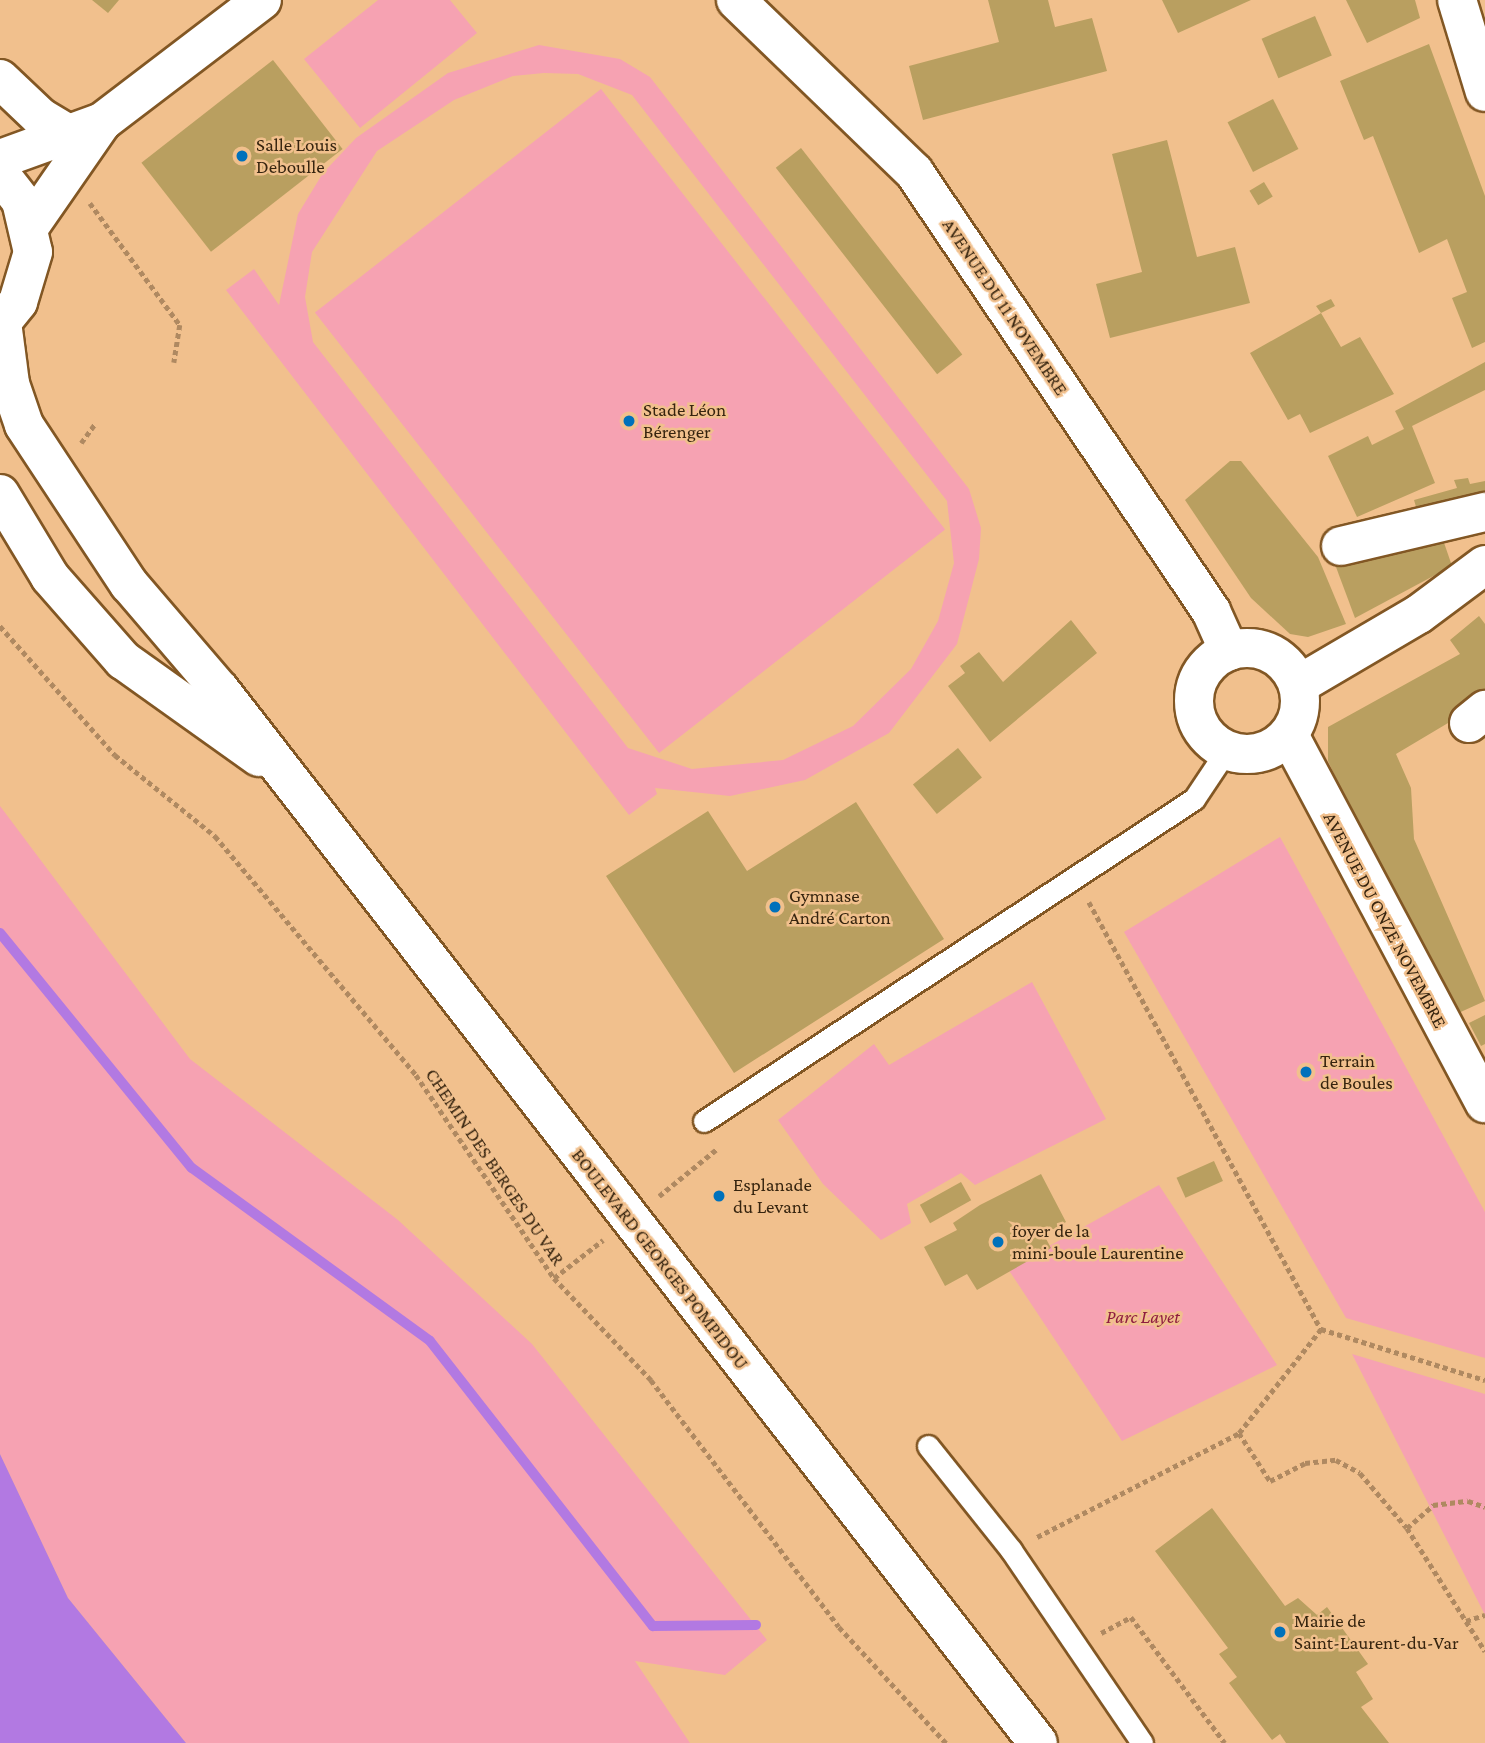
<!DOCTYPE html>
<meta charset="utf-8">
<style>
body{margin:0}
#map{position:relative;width:1485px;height:1743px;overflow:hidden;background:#f1c08d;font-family:"Crimson Pro",serif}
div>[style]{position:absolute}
.green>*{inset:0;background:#f6a2b2;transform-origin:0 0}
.water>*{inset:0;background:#b279e2}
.stream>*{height:10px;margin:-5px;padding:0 5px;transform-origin:5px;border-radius:5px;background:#b279e2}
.building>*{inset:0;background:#b99f60;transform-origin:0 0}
.path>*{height:4.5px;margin-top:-2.25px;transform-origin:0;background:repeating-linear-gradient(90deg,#af8961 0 5px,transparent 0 8.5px)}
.roads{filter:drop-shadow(2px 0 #825724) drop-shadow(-2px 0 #825724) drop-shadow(0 2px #825724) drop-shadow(0 -2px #825724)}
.lane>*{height:21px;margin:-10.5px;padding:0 10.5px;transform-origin:10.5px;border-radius:10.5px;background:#fff}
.street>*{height:38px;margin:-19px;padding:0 19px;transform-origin:19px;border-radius:19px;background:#fff}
.secondary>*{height:38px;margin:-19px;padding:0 19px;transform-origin:19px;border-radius:19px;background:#fff}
.secondary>.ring{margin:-19px;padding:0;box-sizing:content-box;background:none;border:38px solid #fff;border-radius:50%}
.dots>*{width:19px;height:19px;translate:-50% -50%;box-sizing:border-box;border:4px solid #f1c08d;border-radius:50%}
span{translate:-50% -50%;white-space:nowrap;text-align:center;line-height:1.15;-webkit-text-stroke:5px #f1c08d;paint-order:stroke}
.poi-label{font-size:19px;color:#36240f}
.left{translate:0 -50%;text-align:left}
.street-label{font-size:19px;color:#36240f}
.park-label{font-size:19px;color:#8e1b40;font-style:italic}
</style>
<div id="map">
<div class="green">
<i style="clip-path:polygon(378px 0,450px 0,477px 33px,360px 128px,304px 59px)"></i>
<i style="clip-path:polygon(evenodd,539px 45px,620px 59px,650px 77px,969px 489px,981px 528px,979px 559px,957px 644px,889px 733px,805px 780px,730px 796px,655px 788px,657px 794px,629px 815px,226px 290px,254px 269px,279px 305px,298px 214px,323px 173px,356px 138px,448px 73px,539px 45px,544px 73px,578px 74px,632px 95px,947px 501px,954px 563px,938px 621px,911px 669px,853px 726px,783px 760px,692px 769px,628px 748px,313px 342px,305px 297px,312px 252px,377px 151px,454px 100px,513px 76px,544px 73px)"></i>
<i style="left:601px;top:89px;width:559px;height:363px;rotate:52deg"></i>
<i style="clip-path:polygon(0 806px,190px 1059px,398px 1220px,532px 1344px,767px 1640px,725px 1675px,635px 1661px,690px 1743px,186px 1743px,68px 1598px,0 1454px)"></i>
<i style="clip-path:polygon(1280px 837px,1485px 1212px,1485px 1358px,1346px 1318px,1124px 932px)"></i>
<i style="clip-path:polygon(1032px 982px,1106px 1119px,975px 1185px,961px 1173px,907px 1204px,911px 1223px,881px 1240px,823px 1184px,778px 1120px,874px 1044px,889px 1065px)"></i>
<i style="clip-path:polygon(1159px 1185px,1277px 1365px,1122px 1441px,1008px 1269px)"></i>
<i style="clip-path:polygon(1352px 1354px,1485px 1394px,1485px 1615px)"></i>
</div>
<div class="water">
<i style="clip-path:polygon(0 1454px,68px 1598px,186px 1743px,0 1743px)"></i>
</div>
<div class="stream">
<i style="left:0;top:933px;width:303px;rotate:50.8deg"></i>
<i style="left:192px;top:1168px;width:294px;rotate:36deg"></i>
<i style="left:430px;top:1341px;width:362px;rotate:52deg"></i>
<i style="left:653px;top:1626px;width:103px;rotate:-0.6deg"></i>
</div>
<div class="building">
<i style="clip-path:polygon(92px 0,119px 0,108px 13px)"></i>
<i style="clip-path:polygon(988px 0,1048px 0,1055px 27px,1092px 18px,1107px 71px,923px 120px,909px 66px,999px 42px)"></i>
<i style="clip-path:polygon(1162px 0,1251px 0,1178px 33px)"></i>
<i style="clip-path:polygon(1346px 0,1415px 0,1420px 18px,1367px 43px)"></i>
<i style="left:1315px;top:16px;width:43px;height:58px;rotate:67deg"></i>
<i style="clip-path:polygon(1429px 44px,1485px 196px,1485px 342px,1472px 348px,1452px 298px,1467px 292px,1447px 239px,1419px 253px,1373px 136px,1364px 140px,1340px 81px)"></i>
<i style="left:273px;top:60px;width:113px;height:167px;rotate:52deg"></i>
<i style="left:1273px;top:99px;width:56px;height:51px;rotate:63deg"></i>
<i style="clip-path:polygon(1167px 140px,1197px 257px,1235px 247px,1250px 303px,1110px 338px,1096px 284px,1142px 272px,1112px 154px)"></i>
<i style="left:801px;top:148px;width:262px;height:32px;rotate:52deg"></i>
<i style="left:1264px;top:182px;width:17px;height:17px;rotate:59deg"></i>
<i style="clip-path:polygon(1331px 299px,1335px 306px,1321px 313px,1341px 347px,1360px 337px,1394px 394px,1310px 433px,1300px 414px,1288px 420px,1250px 353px,1321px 313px,1316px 306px)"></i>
<i style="clip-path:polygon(1485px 362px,1485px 390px,1412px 426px,1435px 483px,1357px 517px,1328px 456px,1368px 436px,1372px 445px,1404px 429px,1395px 411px)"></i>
<i style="clip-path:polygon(1230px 461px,1241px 461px,1318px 557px,1346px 624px,1308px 637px,1290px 634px,1251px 598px,1185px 500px)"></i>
<i style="clip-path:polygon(1468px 478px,1470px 484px,1485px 481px,1485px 501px,1419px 517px,1414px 500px,1457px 488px,1454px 480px)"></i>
<i style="clip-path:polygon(1441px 534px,1452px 566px,1355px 618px,1333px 559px)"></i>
<i style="clip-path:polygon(1479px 616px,1485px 624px,1485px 701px,1396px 754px,1411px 788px,1414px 839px,1485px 1001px,1454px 1015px,1400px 918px,1328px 761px,1328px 727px,1460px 654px,1450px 640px)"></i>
<i style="clip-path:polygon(1071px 620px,1097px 653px,990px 742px,948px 686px,965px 673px,960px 666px,979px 652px,1003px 682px)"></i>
<i style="left:958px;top:748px;width:38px;height:58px;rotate:51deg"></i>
<i style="clip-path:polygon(856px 802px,944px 939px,734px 1073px,606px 876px,708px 811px,747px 871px)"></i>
<i style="clip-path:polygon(1485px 1015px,1485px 1044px,1481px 1046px,1469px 1023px)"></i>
<i style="left:1214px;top:1161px;width:22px;height:41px;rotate:66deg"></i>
<i style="clip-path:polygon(1041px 1174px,1066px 1222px,1044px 1235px,1051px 1248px,977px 1290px,967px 1274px,945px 1286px,924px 1247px,957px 1230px,953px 1223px,980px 1205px)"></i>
<i style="left:961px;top:1182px;width:21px;height:47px;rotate:61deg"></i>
<i style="clip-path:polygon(1212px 1508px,1285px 1606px,1298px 1598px,1317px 1615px,1327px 1607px,1368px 1664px,1356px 1672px,1373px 1699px,1361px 1707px,1389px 1743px,1286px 1743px,1280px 1734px,1272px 1740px,1229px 1683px,1237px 1677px,1219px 1654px,1228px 1648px,1155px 1551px)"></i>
</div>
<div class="path">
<i style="left:90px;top:203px;width:152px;rotate:53.6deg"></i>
<i style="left:180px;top:325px;width:38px;rotate:99deg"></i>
<i style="left:81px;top:443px;width:24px;rotate:-54deg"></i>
<i style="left:0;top:626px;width:173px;rotate:48.3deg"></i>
<i style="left:115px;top:755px;width:129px;rotate:39deg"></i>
<i style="left:215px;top:836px;width:312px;rotate:49.9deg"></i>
<i style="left:416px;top:1075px;width:245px;rotate:55.8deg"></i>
<i style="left:554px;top:1278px;width:141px;rotate:46.4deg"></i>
<i style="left:651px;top:1380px;width:310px;rotate:52.7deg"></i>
<i style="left:839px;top:1627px;width:158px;rotate:47.3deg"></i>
<i style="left:1089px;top:902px;width:486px;rotate:61.5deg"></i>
<i style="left:1321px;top:1329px;width:172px;rotate:17.3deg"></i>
<i style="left:659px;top:1196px;width:76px;rotate:-39.1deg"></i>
<i style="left:554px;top:1278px;width:62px;rotate:-37.8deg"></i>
<i style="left:1239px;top:1433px;width:57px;rotate:57.1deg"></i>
<i style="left:1270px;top:1481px;width:39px;rotate:-27deg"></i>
<i style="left:1305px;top:1463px;width:31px;rotate:-6deg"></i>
<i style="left:1336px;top:1460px;width:27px;rotate:28deg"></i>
<i style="left:1360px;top:1473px;width:72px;rotate:49.5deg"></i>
<i style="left:1407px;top:1528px;width:146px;rotate:57.6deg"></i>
<i style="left:1407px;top:1528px;width:35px;rotate:-41deg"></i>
<i style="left:1433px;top:1505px;width:35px;rotate:-7deg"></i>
<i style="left:1468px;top:1501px;width:18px;rotate:19deg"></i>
<i style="left:1037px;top:1537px;width:227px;rotate:-27.2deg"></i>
<i style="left:1239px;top:1433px;width:132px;rotate:-51.7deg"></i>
<i style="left:1466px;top:1621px;width:20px;rotate:-18deg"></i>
<i style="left:1101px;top:1633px;width:34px;rotate:-28deg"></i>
<i style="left:1131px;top:1617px;width:157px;rotate:53.3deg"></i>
</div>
<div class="roads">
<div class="lane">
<i style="left:704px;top:1121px;width:586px;rotate:-33.31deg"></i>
<i style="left:1194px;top:799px;width:58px;rotate:-56.3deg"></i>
<i style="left:928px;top:1446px;width:133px;rotate:51.4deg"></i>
<i style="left:1011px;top:1550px;width:233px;rotate:55.8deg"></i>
</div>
<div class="street">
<i style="left:0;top:79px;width:55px;rotate:43.5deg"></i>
<i style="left:40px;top:117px;width:37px;rotate:31deg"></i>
<i style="left:1341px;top:546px;width:148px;rotate:-13.3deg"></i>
<i style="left:1298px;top:685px;width:140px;rotate:-30.4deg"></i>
<i style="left:1419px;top:614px;width:82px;rotate:-36.6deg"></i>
<i style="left:1469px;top:723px;width:21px;rotate:-39deg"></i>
</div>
<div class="secondary">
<i style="left:736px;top:0;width:248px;rotate:44deg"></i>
<i style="left:914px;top:172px;width:530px;rotate:55.92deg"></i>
<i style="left:1211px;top:611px;width:44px;rotate:65.8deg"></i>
<i style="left:1457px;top:0;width:96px;rotate:73.1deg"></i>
<i style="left:0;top:159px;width:109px;rotate:-19.9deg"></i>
<i style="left:102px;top:122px;width:201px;rotate:-37.3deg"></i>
<i style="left:0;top:174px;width:34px;rotate:52deg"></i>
<i style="left:21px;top:201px;width:52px;rotate:76.8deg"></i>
<i style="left:33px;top:252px;width:52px;rotate:106.7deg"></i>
<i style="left:18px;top:302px;width:28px;rotate:129deg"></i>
<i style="left:30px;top:226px;width:126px;rotate:-55.3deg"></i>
<i style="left:2px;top:322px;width:63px;rotate:82.6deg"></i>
<i style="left:10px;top:384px;width:43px;rotate:71.1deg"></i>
<i style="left:24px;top:425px;width:191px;rotate:56.6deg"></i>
<i style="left:129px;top:584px;width:140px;rotate:49.4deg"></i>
<i style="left:220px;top:690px;width:1333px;rotate:52.16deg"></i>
<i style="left:0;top:494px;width:97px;rotate:58.9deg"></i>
<i style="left:50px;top:577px;width:111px;rotate:48.7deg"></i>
<i style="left:123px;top:660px;width:167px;rotate:35.5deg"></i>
<i class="ring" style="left:1194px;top:648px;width:68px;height:68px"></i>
<i style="left:1289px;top:735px;width:417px;rotate:62deg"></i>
</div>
</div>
<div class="dots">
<i style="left:242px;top:156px;background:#0071bb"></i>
<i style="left:629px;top:421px;background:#0071bb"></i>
<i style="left:775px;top:907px;background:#0071bb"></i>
<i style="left:1306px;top:1072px;background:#0071bb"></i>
<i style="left:719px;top:1196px;background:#0071bb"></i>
<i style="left:998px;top:1242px;background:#0071bb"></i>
<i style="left:1280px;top:1632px;background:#0071bb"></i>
</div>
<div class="poi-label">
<span class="left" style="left:256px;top:156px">Salle Louis<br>Deboulle</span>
<span class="left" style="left:643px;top:421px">Stade Léon<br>Bérenger</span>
<span class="left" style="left:789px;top:907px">Gymnase<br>André Carton</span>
<span class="left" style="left:1320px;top:1072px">Terrain<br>de Boules</span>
<span class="left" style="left:733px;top:1196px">Esplanade<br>du Levant</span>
<span class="left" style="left:1012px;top:1242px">foyer de la<br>mini-boule Laurentine</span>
<span class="left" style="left:1294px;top:1632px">Mairie de<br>Saint-Laurent-du-Var</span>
</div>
<div class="street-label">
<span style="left:1005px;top:307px;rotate:56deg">AVENUE DU 11 NOVEMBRE</span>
<span style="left:1385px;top:920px;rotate:62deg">AVENUE DU ONZE NOVEMBRE</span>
<span style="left:495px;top:1167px;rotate:56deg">CHEMIN DES BERGES DU VAR</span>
<span style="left:660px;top:1259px;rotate:52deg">BOULEVARD GEORGES POMPIDOU</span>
</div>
<div class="park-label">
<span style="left:1143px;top:1317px">Parc Layet</span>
</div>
</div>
